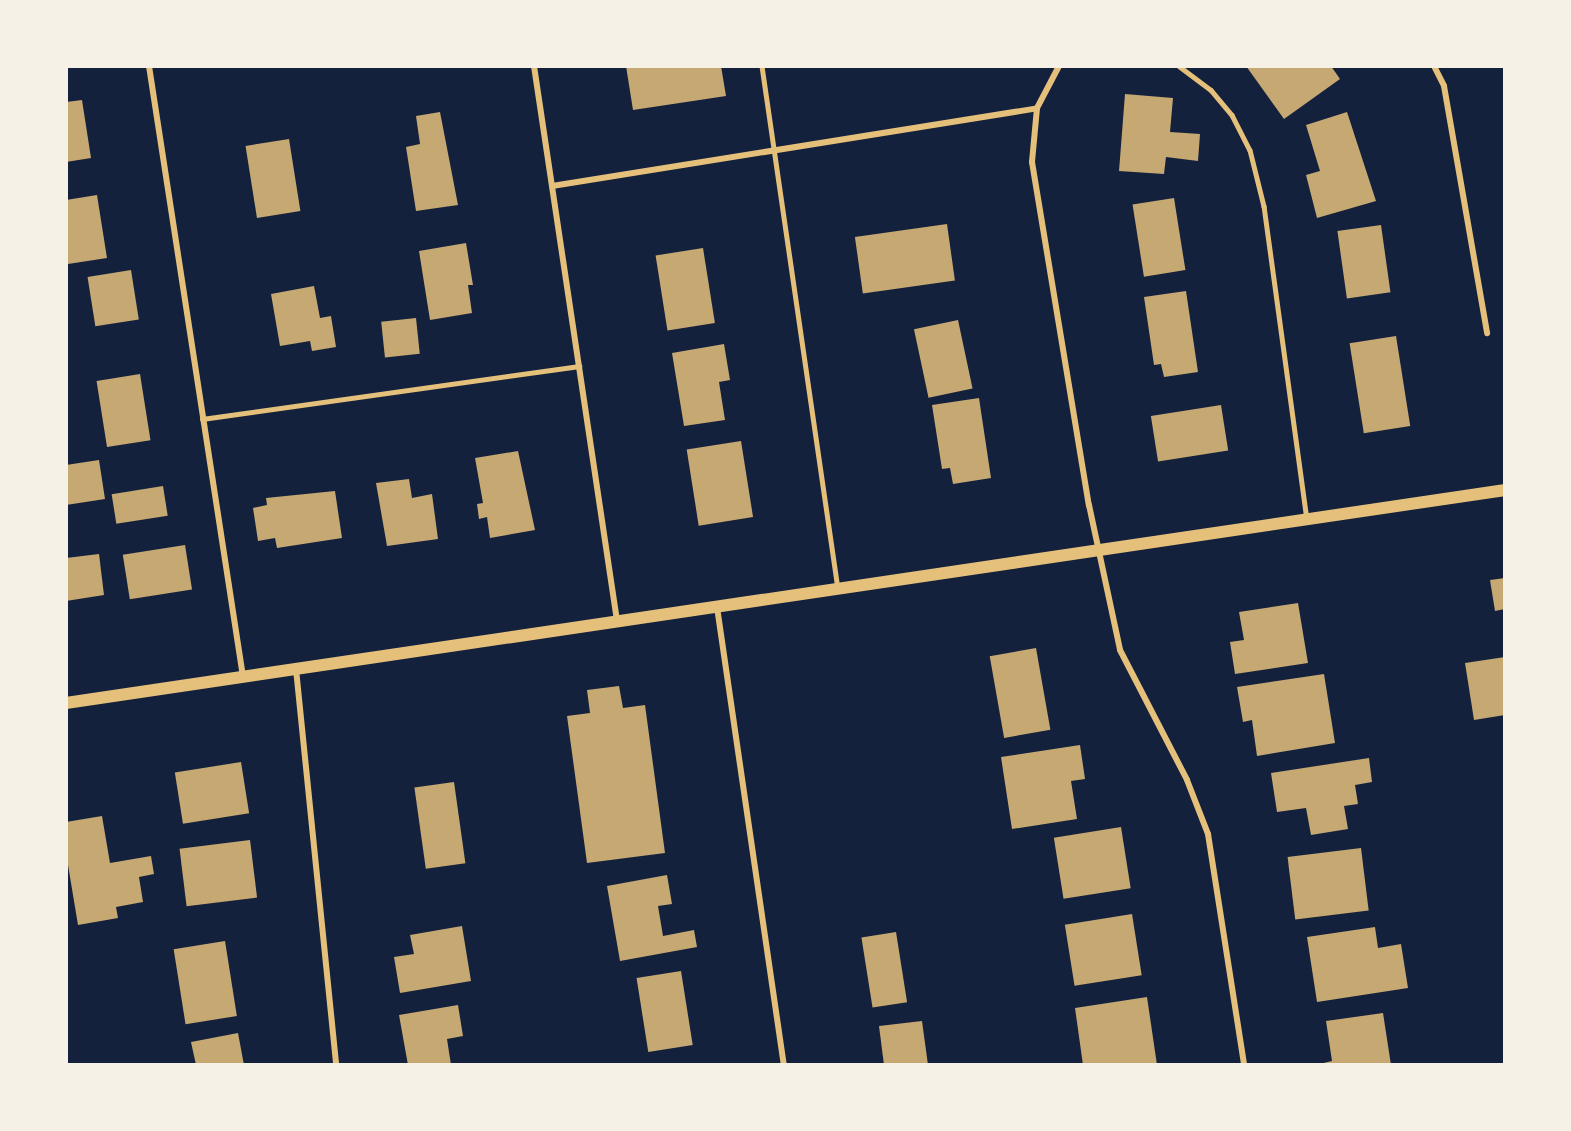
<!DOCTYPE html>
<style>
body{margin:0}
#map{position:relative;width:1571px;height:1131px;overflow:hidden;background:#14213d;font-family:Mulish,sans-serif}
div>[style]{position:absolute}
.building>*{inset:0;background:#c6a872;transform-origin:0 0}
.service>*{height:4.5px;margin:-2.25px;padding:0 2.25px;transform-origin:2.25px;border-radius:2.25px;background:#e5c07b}
.minor>*{height:6px;margin:-3px;padding:0 3px;transform-origin:3px;border-radius:3px;background:#e5c07b}
.secondary>*{height:12px;margin:-6px;padding:0 6px;transform-origin:6px;border-radius:6px;background:#e5c07b}
span{translate:-50% -50%;white-space:nowrap;text-align:center;line-height:1.15;-webkit-text-stroke:5px #f6f1e7;paint-order:stroke}
.frame{position:absolute;inset:0;border:68px solid #f6f1e7;pointer-events:none}
</style>
<div id="map">
<div class="building">
<i style="clip-path:polygon(626px 66px,721px 66px,726px 96px,633px 110px)"></i>
<i style="clip-path:polygon(1246px 66px,1331px 66px,1340px 79px,1284px 119px)"></i>
<i style="clip-path:polygon(1125px 94px,1173px 98px,1170px 132px,1200px 134px,1198px 161px,1166px 157px,1164px 174px,1119px 171px)"></i>
<i style="clip-path:polygon(82px 100px,91px 158px,66px 162px,66px 102px)"></i>
<i style="clip-path:polygon(440px 112px,458px 205px,416px 211px,406px 147px,420px 144px,416px 116px)"></i>
<i style="clip-path:polygon(1347px 112px,1376px 201px,1317px 218px,1306px 175px,1320px 171px,1306px 125px)"></i>
<i style="left:289px;top:139px;width:73px;height:44px;rotate:81deg"></i>
<i style="clip-path:polygon(97px 195px,107px 258px,68px 264px,66px 200px)"></i>
<i style="left:1174px;top:198px;width:73px;height:42px;rotate:81deg"></i>
<i style="left:947px;top:224px;width:57px;height:93px;rotate:82deg"></i>
<i style="left:1381px;top:225px;width:68px;height:44px;rotate:82deg"></i>
<i style="clip-path:polygon(466px 243px,473px 285px,468px 285px,472px 313px,430px 320px,419px 251px)"></i>
<i style="left:703px;top:248px;width:76px;height:48px;rotate:81deg"></i>
<i style="left:131px;top:270px;width:50px;height:44px;rotate:81deg"></i>
<i style="clip-path:polygon(314px 286px,320px 318px,331px 316px,336px 347px,312px 351px,310px 341px,280px 346px,271px 294px)"></i>
<i style="clip-path:polygon(1186px 291px,1198px 372px,1164px 377px,1161px 364px,1154px 365px,1144px 297px)"></i>
<i style="left:416px;top:318px;width:36px;height:35px;rotate:84deg"></i>
<i style="left:958px;top:320px;width:70px;height:45px;rotate:78deg"></i>
<i style="left:1396px;top:336px;width:91px;height:47px;rotate:81deg"></i>
<i style="clip-path:polygon(724px 344px,730px 380px,719px 382px,725px 420px,684px 426px,672px 353px)"></i>
<i style="left:140px;top:374px;width:67px;height:44px;rotate:81deg"></i>
<i style="clip-path:polygon(979px 398px,991px 478px,953px 484px,950px 468px,942px 469px,932px 405px)"></i>
<i style="left:1221px;top:405px;width:46px;height:71px;rotate:81deg"></i>
<i style="left:741px;top:441px;width:77px;height:55px;rotate:81deg"></i>
<i style="clip-path:polygon(518px 451px,535px 530px,490px 538px,487px 517px,479px 519px,477px 504px,483px 503px,475px 458px)"></i>
<i style="clip-path:polygon(99px 460px,105px 499px,66px 505px,66px 465px)"></i>
<i style="clip-path:polygon(409px 479px,412px 498px,432px 494px,438px 539px,387px 546px,376px 483px)"></i>
<i style="left:163px;top:486px;width:30px;height:52px;rotate:81deg"></i>
<i style="clip-path:polygon(335px 491px,342px 538px,277px 548px,275px 538px,258px 541px,253px 508px,267px 505px,266px 498px)"></i>
<i style="left:185px;top:545px;width:45px;height:63px;rotate:81deg"></i>
<i style="clip-path:polygon(99px 554px,104px 595px,66px 601px,66px 558px)"></i>
<i style="clip-path:polygon(1505px 578px,1505px 609px,1495px 611px,1490px 580px)"></i>
<i style="clip-path:polygon(1298px 603px,1308px 663px,1235px 674px,1230px 642px,1244px 640px,1239px 612px)"></i>
<i style="left:1036px;top:648px;width:83px;height:47px;rotate:80deg"></i>
<i style="clip-path:polygon(1505px 657px,1505px 715px,1474px 720px,1465px 663px)"></i>
<i style="clip-path:polygon(1324px 674px,1335px 743px,1257px 756px,1252px 720px,1243px 722px,1237px 687px)"></i>
<i style="clip-path:polygon(619px 686px,623px 708px,645px 705px,665px 853px,587px 863px,567px 716px,590px 713px,587px 690px)"></i>
<i style="clip-path:polygon(1080px 745px,1085px 779px,1071px 781px,1077px 819px,1012px 829px,1001px 757px)"></i>
<i style="clip-path:polygon(1369px 758px,1372px 782px,1355px 785px,1358px 804px,1344px 806px,1348px 829px,1311px 835px,1306px 808px,1277px 812px,1271px 773px)"></i>
<i style="left:241px;top:762px;width:52px;height:67px;rotate:81deg"></i>
<i style="left:454px;top:782px;width:82px;height:40px;rotate:82deg"></i>
<i style="clip-path:polygon(102px 816px,110px 863px,151px 856px,154px 874px,139px 877px,143px 902px,116px 907px,118px 918px,78px 925px,66px 853px,66px 822px)"></i>
<i style="left:1121px;top:827px;width:62px;height:68px;rotate:81deg"></i>
<i style="left:250px;top:840px;width:58px;height:71px;rotate:83deg"></i>
<i style="left:1361px;top:848px;width:63px;height:74px;rotate:83deg"></i>
<i style="clip-path:polygon(667px 875px,672px 904px,658px 906px,663px 936px,694px 930px,697px 947px,620px 961px,607px 886px)"></i>
<i style="left:1132px;top:914px;width:62px;height:68px;rotate:81deg"></i>
<i style="clip-path:polygon(462px 926px,471px 981px,400px 993px,394px 957px,414px 954px,410px 935px)"></i>
<i style="clip-path:polygon(1375px 927px,1378px 948px,1401px 944px,1408px 988px,1317px 1002px,1307px 937px)"></i>
<i style="left:896px;top:932px;width:71px;height:35px;rotate:81deg"></i>
<i style="left:225px;top:941px;width:76px;height:52px;rotate:81deg"></i>
<i style="left:681px;top:971px;width:75px;height:45px;rotate:81deg"></i>
<i style="clip-path:polygon(1147px 997px,1157px 1065px,1083px 1065px,1075px 1008px)"></i>
<i style="clip-path:polygon(458px 1005px,463px 1036px,447px 1039px,451px 1065px,408px 1065px,399px 1015px)"></i>
<i style="clip-path:polygon(1383px 1013px,1391px 1065px,1315px 1065px,1332px 1061px,1326px 1021px)"></i>
<i style="clip-path:polygon(922px 1021px,928px 1065px,884px 1065px,879px 1026px)"></i>
<i style="clip-path:polygon(238px 1033px,244px 1065px,196px 1065px,191px 1042px)"></i>
</div>
<div class="service">
<i style="left:762px;top:66px;width:528px;rotate:81.73deg"></i>
<i style="left:1179px;top:66px;width:40px;rotate:37deg"></i>
<i style="left:1211px;top:90px;width:33px;rotate:50deg"></i>
<i style="left:1232px;top:115px;width:39px;rotate:63deg"></i>
<i style="left:1250px;top:150px;width:58px;rotate:76deg"></i>
<i style="left:1264px;top:206px;width:316px;rotate:82.2deg"></i>
<i style="left:202px;top:419px;width:381px;rotate:-8deg"></i>
</div>
<div class="minor">
<i style="left:149px;top:66px;width:618px;rotate:81.25deg"></i>
<i style="left:534px;top:66px;width:561px;rotate:81.49deg"></i>
<i style="left:1059px;top:66px;width:47px;rotate:117.6deg"></i>
<i style="left:1037px;top:108px;width:54px;rotate:95.3deg"></i>
<i style="left:1032px;top:162px;width:348px;rotate:80.6deg"></i>
<i style="left:1089px;top:505px;width:148px;rotate:77.9deg"></i>
<i style="left:1120px;top:650px;width:146px;rotate:62.7deg"></i>
<i style="left:1187px;top:780px;width:58px;rotate:68.7deg"></i>
<i style="left:1208px;top:834px;width:234px;rotate:81.1deg"></i>
<i style="left:1434px;top:66px;width:22px;rotate:63deg"></i>
<i style="left:1444px;top:86px;width:251px;rotate:80.1deg"></i>
<i style="left:552px;top:186px;width:491px;rotate:-9.1deg"></i>
<i style="left:717px;top:607px;width:463px;rotate:81.7deg"></i>
<i style="left:296px;top:669px;width:398px;rotate:84.2deg"></i>
</div>
<div class="secondary">
<i style="left:66px;top:703px;width:1455px;rotate:-8.42deg"></i>
</div>
<div class="frame"></div>
</div>
